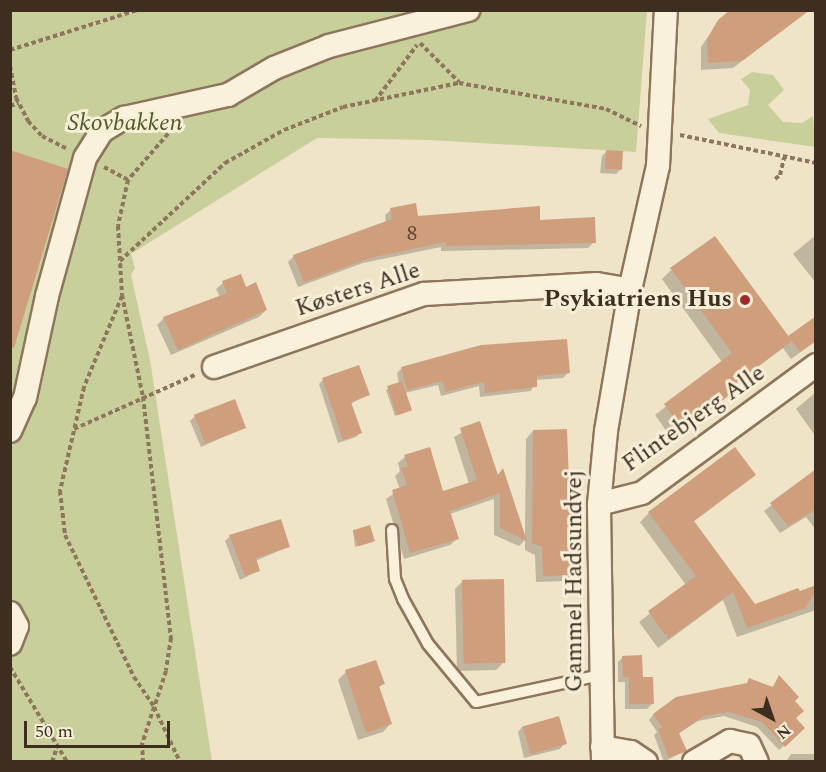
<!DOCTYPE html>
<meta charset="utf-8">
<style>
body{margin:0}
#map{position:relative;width:826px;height:772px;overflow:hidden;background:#f0e4c8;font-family:Spectral,serif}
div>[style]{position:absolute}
.green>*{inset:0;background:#c9cf9b}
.shadow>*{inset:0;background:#0003}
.building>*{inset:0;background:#cf9f7d;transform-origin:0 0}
.path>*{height:4px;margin-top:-2px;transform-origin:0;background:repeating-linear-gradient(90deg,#8d765c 0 4.5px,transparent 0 7.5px)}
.roads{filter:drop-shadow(2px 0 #8d765c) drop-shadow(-2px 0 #8d765c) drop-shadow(0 2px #8d765c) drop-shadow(0 -2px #8d765c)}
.lane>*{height:10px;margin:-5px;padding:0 5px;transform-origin:5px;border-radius:5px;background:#faf1dc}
.street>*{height:22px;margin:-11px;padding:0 11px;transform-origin:11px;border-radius:11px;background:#faf1dc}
.dots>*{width:16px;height:16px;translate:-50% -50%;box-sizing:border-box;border:3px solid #f7eed8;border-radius:50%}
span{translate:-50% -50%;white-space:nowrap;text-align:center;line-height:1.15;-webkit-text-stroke:6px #f7eed8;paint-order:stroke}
.number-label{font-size:21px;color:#624a37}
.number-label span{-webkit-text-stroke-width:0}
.park-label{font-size:24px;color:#4d5a26;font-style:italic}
.street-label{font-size:24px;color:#3d2e20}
.poi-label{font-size:24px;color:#3d2e20;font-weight:700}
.right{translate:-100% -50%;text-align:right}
.frame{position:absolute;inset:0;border:12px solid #3d2e20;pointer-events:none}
.north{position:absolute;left:742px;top:688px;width:60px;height:60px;-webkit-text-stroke:4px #f7eed8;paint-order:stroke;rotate:140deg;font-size:16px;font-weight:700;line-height:24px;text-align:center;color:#3d2e20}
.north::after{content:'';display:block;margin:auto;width:21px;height:27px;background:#3d2e20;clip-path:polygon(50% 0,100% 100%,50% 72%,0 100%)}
.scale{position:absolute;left:24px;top:721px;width:146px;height:27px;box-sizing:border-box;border:3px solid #3d2e20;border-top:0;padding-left:8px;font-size:18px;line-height:21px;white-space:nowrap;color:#3d2e20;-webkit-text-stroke:4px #f7eed8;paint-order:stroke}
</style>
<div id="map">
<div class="green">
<i style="clip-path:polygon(647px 11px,636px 152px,429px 140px,317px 138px,131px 254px,135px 268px,131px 275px,150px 360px,212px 761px,11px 762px,11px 12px)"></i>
<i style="clip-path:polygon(752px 72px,773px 75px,784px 90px,768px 105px,783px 122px,802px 123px,813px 116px,815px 147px,719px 133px,708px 119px,748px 105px,750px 90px,741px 79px)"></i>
</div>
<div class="shadow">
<i style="clip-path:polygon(797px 19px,733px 68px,701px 70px,701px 47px,719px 21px)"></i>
<i style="clip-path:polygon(607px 151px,621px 169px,616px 174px,600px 173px,602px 156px)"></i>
<i style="clip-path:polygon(391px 210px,417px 218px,538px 222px,594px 242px,588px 248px,441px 251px,441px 247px,363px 263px,298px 287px,288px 262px,294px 256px,386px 223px,385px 215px)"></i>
<i style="clip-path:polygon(816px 235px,816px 283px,793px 254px)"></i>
<i style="clip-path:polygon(671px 270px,788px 338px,816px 318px,816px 341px,791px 359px,783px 348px,727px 390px,730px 393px,720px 403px,672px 439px,655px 415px,722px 362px,662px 279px)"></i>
<i style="clip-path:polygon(223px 283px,245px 289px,266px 310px,259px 317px,171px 355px,157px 325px,164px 318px,220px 297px,216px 289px)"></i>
<i style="clip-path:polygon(402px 368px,568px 373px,563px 378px,536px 380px,531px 391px,480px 397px,479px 386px,441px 396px,438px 385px,405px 393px,411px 410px,395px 416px,386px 390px,399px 384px,397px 373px)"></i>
<i style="clip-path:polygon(323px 380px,368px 395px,350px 404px,360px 433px,356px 437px,338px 443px,319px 384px)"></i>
<i style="clip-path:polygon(816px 392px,816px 432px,814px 434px,796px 409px)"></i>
<i style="clip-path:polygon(195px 416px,244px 428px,201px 447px,190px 421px)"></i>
<i style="clip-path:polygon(479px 423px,497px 476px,502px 471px,525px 538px,526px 439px,533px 431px,573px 574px,566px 581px,536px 582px,535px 555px,525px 550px,525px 540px,519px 546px,494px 535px,494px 499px,450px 514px,457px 539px,450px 545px,404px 559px,386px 499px,400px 489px,395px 476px,400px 471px,398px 463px,405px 457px,441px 493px,469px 484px,454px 437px)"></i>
<i style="clip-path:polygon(816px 470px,816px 530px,806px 517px,780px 533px,764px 511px)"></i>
<i style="clip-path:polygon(754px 475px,693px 522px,755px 606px,816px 586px,816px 610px,737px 637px,723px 600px,658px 648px,639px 622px,686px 585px,640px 522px,649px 513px)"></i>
<i style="clip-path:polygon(353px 531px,373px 541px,355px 547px)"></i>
<i style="clip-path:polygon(230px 536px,288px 547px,255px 561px,258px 571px,240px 580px,225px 541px)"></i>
<i style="clip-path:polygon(463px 581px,504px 662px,496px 670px,457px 671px,455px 589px)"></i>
<i style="clip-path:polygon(623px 657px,641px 678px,652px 704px,647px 709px,625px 709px,625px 682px,618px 682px,618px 662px)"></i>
<i style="clip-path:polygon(346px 672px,383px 684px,378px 688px,390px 724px,383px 732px,358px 740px,338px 680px)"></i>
<i style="clip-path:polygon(779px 677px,793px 701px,794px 719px,803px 728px,779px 750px,757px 727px,724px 716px,698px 721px,678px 734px,685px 750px,664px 762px,654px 735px,657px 732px,649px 720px,653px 715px,677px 699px,745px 685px,750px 680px,772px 688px)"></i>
<i style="clip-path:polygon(523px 726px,565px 743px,560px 749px,524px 758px,518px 732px)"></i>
<i style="clip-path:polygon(791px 754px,816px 754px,816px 762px,786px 762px)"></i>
</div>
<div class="building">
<i style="clip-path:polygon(730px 10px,810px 10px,742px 61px,708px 63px,707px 39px,718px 20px)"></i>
<i style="clip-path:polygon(10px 150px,68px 169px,14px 348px,10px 347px)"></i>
<i style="left:606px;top:150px;width:17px;height:19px;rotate:3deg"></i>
<i style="clip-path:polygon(416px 203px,418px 216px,540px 206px,540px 220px,595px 217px,596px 243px,446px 246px,446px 242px,370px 258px,304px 282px,293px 255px,392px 219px,390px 208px)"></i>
<i style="clip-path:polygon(715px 236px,792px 341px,728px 389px,732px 393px,683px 430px,664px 404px,732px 353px,670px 268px)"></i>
<i style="clip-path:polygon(241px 274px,246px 287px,256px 282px,267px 310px,178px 350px,163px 317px,227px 293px,222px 281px)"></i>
<i style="clip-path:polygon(816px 316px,816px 341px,800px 352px,788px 336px)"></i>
<i style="clip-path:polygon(567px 339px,570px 373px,537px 376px,537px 387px,485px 393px,484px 382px,445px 392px,443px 381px,407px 390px,401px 367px,481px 345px)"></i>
<i style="clip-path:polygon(359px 365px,370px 395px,351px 402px,362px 433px,343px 440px,322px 378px)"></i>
<i style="left:402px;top:381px;width:31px;height:16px;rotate:71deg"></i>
<i style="left:235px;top:399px;width:31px;height:44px;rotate:69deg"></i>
<i style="clip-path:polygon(480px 421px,498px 475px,503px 468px,527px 541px,500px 528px,500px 493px,450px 511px,459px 539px,410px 553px,392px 490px,407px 485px,401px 468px,408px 466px,404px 455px,430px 447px,443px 491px,477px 480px,460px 428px)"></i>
<i style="clip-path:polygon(567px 429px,569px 481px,573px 481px,575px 575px,543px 576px,542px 547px,532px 543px,533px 430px)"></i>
<i style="clip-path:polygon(735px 447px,756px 475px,694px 521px,755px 604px,798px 588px,800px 591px,816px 585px,816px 591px,805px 608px,747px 628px,733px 592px,668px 639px,648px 611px,696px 576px,648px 512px)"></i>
<i style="clip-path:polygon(816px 469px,816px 509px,788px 526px,770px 503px)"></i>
<i style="clip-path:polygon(281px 519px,290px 547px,256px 558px,260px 571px,245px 576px,229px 535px)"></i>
<i style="left:370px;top:525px;width:17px;height:18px;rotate:73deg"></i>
<i style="left:504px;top:579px;width:84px;height:42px;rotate:89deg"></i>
<i style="clip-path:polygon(642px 655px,643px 677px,653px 677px,654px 704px,629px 704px,629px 677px,623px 677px,622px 656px)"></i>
<i style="clip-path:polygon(376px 660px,385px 684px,379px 686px,392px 724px,366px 733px,345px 670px)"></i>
<i style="clip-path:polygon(779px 675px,799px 697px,795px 701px,804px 711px,796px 718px,805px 728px,785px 747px,762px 722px,729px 712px,704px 716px,679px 733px,687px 751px,669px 758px,658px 729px,662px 727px,653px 714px,676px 697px,747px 683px,749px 678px,773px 687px)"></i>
<i style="left:559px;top:716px;width:29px;height:38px;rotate:74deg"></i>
</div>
<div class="path">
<i style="left:420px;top:43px;width:55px;rotate:45deg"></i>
<i style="left:10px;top:50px;width:134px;rotate:-17.4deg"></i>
<i style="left:10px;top:66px;width:33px;rotate:79deg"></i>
<i style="left:16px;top:98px;width:26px;rotate:62deg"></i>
<i style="left:28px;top:121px;width:21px;rotate:47deg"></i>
<i style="left:42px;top:136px;width:29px;rotate:27deg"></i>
<i style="left:375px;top:101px;width:70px;rotate:-53.1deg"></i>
<i style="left:10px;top:106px;width:9px;rotate:-18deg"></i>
<i style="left:173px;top:128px;width:69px;rotate:130.9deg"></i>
<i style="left:128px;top:180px;width:47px;rotate:102.3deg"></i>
<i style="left:118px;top:226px;width:69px;rotate:86.7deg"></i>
<i style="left:122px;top:295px;width:104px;rotate:78.4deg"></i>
<i style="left:143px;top:397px;width:243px;rotate:83.4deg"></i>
<i style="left:171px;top:638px;width:33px;rotate:99deg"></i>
<i style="left:166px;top:671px;width:38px;rotate:108deg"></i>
<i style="left:154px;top:707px;width:61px;rotate:64.7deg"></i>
<i style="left:680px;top:135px;width:139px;rotate:11.6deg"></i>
<i style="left:104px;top:167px;width:27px;rotate:28deg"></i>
<i style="left:775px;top:179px;width:6px;rotate:-39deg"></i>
<i style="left:780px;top:175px;width:18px;rotate:-77deg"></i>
<i style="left:120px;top:261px;width:144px;rotate:-43deg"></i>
<i style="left:225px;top:163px;width:68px;rotate:-29.2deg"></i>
<i style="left:284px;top:130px;width:63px;rotate:-21.3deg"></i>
<i style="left:343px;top:107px;width:118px;rotate:-11.7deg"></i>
<i style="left:459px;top:83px;width:149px;rotate:10deg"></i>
<i style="left:606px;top:109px;width:39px;rotate:26deg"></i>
<i style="left:122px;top:296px;width:99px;rotate:112.7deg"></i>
<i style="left:84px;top:387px;width:107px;rotate:103deg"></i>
<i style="left:60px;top:491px;width:44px;rotate:83.5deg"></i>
<i style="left:65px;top:535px;width:158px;rotate:64.1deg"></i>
<i style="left:134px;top:677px;width:36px;rotate:56deg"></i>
<i style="left:154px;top:707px;width:38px;rotate:108deg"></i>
<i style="left:142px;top:743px;width:19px;rotate:87deg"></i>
<i style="left:74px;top:429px;width:135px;rotate:-24.1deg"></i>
<i style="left:10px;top:667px;width:111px;rotate:59deg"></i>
<i style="left:52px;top:762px;width:18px;rotate:-71deg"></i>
</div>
<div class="roads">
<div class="lane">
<i style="left:392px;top:530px;width:49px;rotate:86.5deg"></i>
<i style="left:395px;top:579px;width:22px;rotate:68deg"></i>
<i style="left:403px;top:599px;width:51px;rotate:60.9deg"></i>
<i style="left:428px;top:644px;width:75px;rotate:50.4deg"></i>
<i style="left:476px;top:702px;width:128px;rotate:-12.2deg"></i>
</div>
<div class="street">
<i style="left:214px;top:367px;width:222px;rotate:-19.2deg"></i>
<i style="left:424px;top:294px;width:173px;rotate:-3.3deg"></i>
<i style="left:597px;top:284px;width:34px;rotate:10deg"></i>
<i style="left:10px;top:431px;width:36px;rotate:-66deg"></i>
<i style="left:25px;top:398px;width:104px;rotate:-77.8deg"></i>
<i style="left:47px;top:296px;width:143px;rotate:-74.6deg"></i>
<i style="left:85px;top:158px;width:32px;rotate:-58deg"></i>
<i style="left:102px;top:131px;width:26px;rotate:-31deg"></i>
<i style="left:124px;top:118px;width:107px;rotate:-12.5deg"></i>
<i style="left:228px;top:95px;width:53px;rotate:-30.4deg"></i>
<i style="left:274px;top:68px;width:59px;rotate:-21.8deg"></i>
<i style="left:329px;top:46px;width:144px;rotate:-14.5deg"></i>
<i style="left:599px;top:504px;width:44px;rotate:-14.3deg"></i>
<i style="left:642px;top:493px;width:216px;rotate:-36.3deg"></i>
<i style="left:10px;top:613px;width:15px;rotate:62deg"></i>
<i style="left:17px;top:626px;width:19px;rotate:111deg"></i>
<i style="left:602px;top:747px;width:29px;rotate:10deg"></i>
<i style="left:631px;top:752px;width:18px;rotate:34deg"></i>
<i style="left:603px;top:762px;width:258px;rotate:-90.9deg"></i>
<i style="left:599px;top:504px;width:73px;rotate:-84.5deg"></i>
<i style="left:606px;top:431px;width:143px;rotate:-80.3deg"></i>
<i style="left:630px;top:290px;width:127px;rotate:-77.3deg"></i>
<i style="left:658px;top:166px;width:156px;rotate:-87.1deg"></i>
<i style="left:694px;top:762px;width:42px;rotate:-30.3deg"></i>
<i style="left:730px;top:741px;width:19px;rotate:12deg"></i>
<i style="left:749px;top:745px;width:19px;rotate:65deg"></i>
</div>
</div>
<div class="dots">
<i style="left:745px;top:300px;background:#9e2a2b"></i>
</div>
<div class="number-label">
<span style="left:412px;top:234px">8</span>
</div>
<div class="park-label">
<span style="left:125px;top:124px">Skovbakken</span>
</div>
<div class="street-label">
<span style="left:358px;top:290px;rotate:-18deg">Køsters Alle</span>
<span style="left:694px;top:419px;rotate:-35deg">Flintebjerg Alle</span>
<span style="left:575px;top:581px;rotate:-90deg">Gammel Hadsundvej</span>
</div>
<div class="poi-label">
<span class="right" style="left:732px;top:300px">Psykiatriens Hus</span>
</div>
<div class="frame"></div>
<div class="north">N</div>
<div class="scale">50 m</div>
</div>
